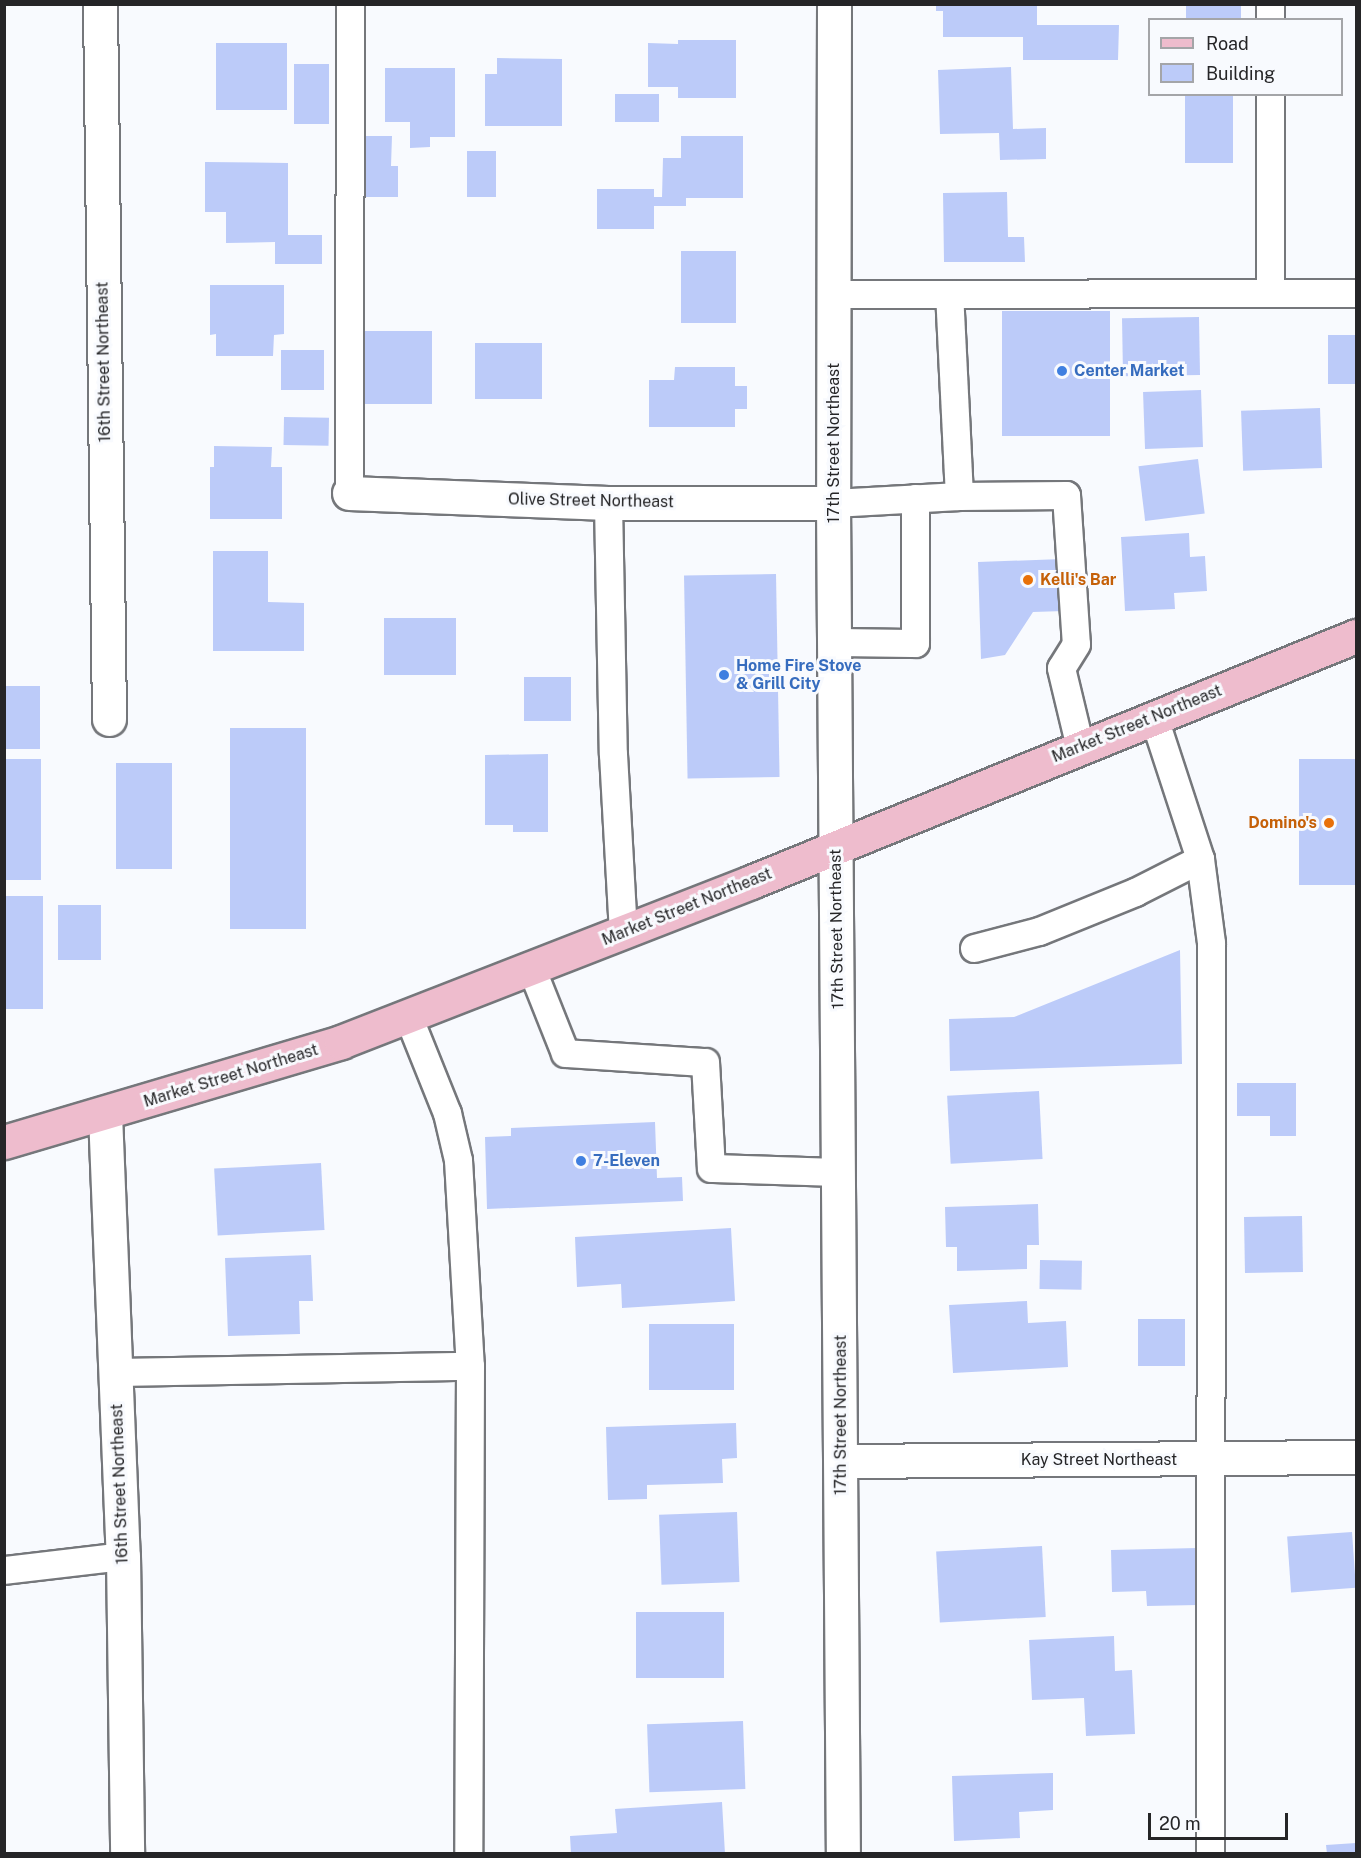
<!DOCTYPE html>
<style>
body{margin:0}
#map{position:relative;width:1361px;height:1858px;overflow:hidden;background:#f8fafe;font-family:"Public Sans",sans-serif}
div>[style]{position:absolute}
.building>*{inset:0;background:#bccbf9;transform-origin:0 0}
.roads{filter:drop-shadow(2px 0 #75777b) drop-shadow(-2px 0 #75777b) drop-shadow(0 2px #75777b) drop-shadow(0 -2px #75777b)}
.service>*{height:27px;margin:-13.5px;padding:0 13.5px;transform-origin:13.5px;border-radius:13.5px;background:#fff}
.minor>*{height:33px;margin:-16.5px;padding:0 16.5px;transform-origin:16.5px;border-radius:16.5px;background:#fff}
.secondary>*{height:33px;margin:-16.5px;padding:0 16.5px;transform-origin:16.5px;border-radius:16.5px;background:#fff}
.primary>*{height:33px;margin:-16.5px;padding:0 16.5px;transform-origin:16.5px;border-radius:16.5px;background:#eebccd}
.dots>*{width:16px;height:16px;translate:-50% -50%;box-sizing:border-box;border:3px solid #f8fafe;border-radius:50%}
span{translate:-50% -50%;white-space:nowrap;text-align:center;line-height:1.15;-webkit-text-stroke:6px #f8fafe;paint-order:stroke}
.street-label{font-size:16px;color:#252527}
.shop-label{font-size:16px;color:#366cbe;font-weight:700}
.left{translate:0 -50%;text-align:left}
.food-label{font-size:16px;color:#c56008;font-weight:700}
.right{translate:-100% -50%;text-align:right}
.frame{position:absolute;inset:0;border:6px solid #252527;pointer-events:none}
.legend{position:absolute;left:1148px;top:18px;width:195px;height:78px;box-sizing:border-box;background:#f8fafe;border:2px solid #a4a5a8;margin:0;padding:8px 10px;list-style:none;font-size:18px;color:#252527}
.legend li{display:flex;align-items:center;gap:12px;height:30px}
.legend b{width:30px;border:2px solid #a4a5a8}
.scale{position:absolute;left:1148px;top:1813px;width:140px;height:27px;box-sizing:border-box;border:3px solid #252527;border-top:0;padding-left:8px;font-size:18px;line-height:21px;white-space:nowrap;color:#252527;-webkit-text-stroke:4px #f8fafe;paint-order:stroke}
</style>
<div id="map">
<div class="building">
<i style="clip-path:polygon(936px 4px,1037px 4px,1037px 25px,1119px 25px,1118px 60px,1023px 60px,1023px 37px,943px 37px,943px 11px,936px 11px)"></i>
<i style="left:1186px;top:4px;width:55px;height:16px"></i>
<i style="clip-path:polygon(678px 40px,736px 40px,736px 98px,678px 98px,678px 87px,648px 87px,648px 43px,678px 44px)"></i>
<i style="left:216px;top:43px;width:71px;height:67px"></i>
<i style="clip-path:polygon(497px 58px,562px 59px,562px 126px,485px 126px,485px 74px,497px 74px)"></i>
<i style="left:294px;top:64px;width:35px;height:60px"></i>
<i style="clip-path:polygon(1011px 67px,1013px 129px,1046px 128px,1046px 159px,1000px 160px,999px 133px,940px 134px,938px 70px)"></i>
<i style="clip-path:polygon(385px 68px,455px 68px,455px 137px,430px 137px,430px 147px,410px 148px,410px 122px,385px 122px)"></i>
<i style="left:615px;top:94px;width:44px;height:28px"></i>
<i style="left:1185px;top:94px;width:48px;height:69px"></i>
<i style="clip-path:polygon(361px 136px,392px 136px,391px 166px,398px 166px,398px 197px,361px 197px)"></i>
<i style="clip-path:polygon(681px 136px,743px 136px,743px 198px,686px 198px,686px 206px,654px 206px,654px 229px,597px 229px,597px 189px,654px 189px,654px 197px,662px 197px,663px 158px,681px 158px)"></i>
<i style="left:496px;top:151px;width:46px;height:29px;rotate:90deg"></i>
<i style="clip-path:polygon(205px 162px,288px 163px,288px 235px,322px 235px,322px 264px,275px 264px,275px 242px,226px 243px,226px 212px,205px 212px)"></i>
<i style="clip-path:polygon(1007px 192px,1008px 237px,1024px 237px,1025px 262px,944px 262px,943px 193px)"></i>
<i style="left:681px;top:251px;width:55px;height:72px"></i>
<i style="clip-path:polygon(210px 285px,284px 285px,284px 334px,274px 335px,273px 356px,216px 356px,216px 334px,210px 335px)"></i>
<i style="left:1002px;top:311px;width:108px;height:125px"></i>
<i style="left:1199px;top:317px;width:58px;height:77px;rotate:89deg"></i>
<i style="left:365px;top:331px;width:67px;height:73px"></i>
<i style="left:1328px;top:335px;width:28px;height:49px"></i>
<i style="left:475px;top:343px;width:67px;height:56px"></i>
<i style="left:281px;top:350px;width:43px;height:40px"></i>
<i style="clip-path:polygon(675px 367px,735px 367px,735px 386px,747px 386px,747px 409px,735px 409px,735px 427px,649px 427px,649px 380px,674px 380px)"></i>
<i style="left:1201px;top:390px;width:57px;height:58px;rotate:88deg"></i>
<i style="left:1320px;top:408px;width:60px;height:79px;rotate:88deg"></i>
<i style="left:284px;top:417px;width:45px;height:28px;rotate:1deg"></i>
<i style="clip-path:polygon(214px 446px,272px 447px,271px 467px,282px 467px,282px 519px,210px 519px,210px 467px,214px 467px)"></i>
<i style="left:1198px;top:459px;width:55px;height:60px;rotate:83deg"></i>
<i style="clip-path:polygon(1189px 533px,1190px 557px,1205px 556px,1207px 591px,1174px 593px,1175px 609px,1125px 611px,1121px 537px)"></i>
<i style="clip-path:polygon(213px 551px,268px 551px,268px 602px,304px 603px,304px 651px,213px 651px)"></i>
<i style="clip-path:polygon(1062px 559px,1064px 611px,1033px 612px,1005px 655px,981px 659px,978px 562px)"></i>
<i style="left:776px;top:574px;width:203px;height:92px;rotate:89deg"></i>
<i style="left:384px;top:618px;width:72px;height:57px"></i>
<i style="left:524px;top:677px;width:47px;height:44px"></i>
<i style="left:4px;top:686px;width:36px;height:63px"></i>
<i style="left:306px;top:728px;width:201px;height:76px;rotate:90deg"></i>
<i style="clip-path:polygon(548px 754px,548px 832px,513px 832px,513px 825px,485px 825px,485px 755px)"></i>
<i style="left:4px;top:759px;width:37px;height:121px"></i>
<i style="left:1356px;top:759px;width:126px;height:57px;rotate:90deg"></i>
<i style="left:116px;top:763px;width:56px;height:106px"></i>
<i style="left:4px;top:896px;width:39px;height:113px"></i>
<i style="left:58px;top:905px;width:43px;height:55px"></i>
<i style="clip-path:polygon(1180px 950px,1182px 1064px,950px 1071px,949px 1019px,1014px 1017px)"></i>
<i style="clip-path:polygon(1237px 1083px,1296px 1083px,1296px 1136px,1270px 1136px,1270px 1116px,1237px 1116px)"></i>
<i style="left:1039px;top:1091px;width:68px;height:92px;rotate:87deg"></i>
<i style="clip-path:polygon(655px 1122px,657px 1178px,682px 1177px,683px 1201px,487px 1209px,485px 1137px,511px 1136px,511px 1128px)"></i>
<i style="left:321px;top:1163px;width:67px;height:107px;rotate:87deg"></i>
<i style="clip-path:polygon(1038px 1204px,1039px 1245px,1027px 1245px,1027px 1269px,957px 1271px,957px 1247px,946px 1247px,945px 1207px)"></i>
<i style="left:1302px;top:1216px;width:56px;height:58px;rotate:89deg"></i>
<i style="clip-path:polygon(731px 1228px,735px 1301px,622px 1308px,621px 1284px,577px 1287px,575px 1237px)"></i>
<i style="clip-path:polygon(311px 1255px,313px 1301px,299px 1301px,300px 1334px,228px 1336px,225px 1258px)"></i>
<i style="left:1040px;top:1260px;width:42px;height:29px;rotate:1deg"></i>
<i style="clip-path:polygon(1027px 1301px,1028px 1323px,1066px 1321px,1068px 1367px,953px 1373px,949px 1305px)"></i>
<i style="left:1138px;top:1319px;width:47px;height:47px"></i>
<i style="left:734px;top:1324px;width:66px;height:85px;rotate:90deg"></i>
<i style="clip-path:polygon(736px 1423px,737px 1458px,722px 1459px,723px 1483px,647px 1485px,647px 1499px,608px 1500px,606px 1427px)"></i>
<i style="left:737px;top:1512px;width:70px;height:78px;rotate:88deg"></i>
<i style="left:1352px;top:1532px;width:56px;height:65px;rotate:86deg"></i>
<i style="left:1042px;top:1546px;width:71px;height:106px;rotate:87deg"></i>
<i style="clip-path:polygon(1197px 1548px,1198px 1605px,1147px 1606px,1146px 1591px,1112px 1592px,1111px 1550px)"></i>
<i style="left:636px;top:1612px;width:88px;height:66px"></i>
<i style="clip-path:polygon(1114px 1636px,1115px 1671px,1132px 1670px,1135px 1734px,1086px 1736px,1084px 1698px,1032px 1700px,1029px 1640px)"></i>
<i style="left:743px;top:1721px;width:68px;height:96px;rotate:88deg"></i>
<i style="clip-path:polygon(1053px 1773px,1053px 1810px,1019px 1812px,1020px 1838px,954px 1841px,952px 1776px)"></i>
<i style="clip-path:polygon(722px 1802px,725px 1854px,571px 1854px,570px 1836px,617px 1833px,615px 1809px)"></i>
<i style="clip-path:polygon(1356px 1843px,1356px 1854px,1327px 1854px,1326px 1845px)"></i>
</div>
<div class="roads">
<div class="service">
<i style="left:1270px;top:4px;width:16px;rotate:90deg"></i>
<i style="left:1270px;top:94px;width:198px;rotate:90deg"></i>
<i style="left:834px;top:294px;width:522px;rotate:-0.11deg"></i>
<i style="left:349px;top:493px;width:489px;rotate:-89.9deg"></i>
<i style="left:959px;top:496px;width:107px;rotate:-0.5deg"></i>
<i style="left:1066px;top:495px;width:149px;rotate:86.2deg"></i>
<i style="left:1076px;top:644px;width:28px;rotate:122deg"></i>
<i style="left:1061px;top:668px;width:81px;rotate:76.5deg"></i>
<i style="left:608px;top:503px;width:251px;rotate:88.9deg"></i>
<i style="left:613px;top:754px;width:178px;rotate:86.8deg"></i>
<i style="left:833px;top:503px;width:126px;rotate:-3.2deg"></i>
<i style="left:959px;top:496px;width:202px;rotate:-92.8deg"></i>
<i style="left:834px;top:642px;width:81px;rotate:0.7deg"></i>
<i style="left:915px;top:643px;width:145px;rotate:-90deg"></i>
<i style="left:1154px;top:718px;width:148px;rotate:71.9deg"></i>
<i style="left:1200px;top:859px;width:85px;rotate:82.5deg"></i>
<i style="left:1211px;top:943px;width:911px;rotate:90.06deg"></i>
<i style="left:974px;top:948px;width:67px;rotate:-14.7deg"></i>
<i style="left:1039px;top:931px;width:104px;rotate:-22.1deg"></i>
<i style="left:1135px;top:892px;width:73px;rotate:-26.9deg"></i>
<i style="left:532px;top:970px;width:89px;rotate:68.3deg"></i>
<i style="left:565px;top:1053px;width:140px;rotate:3.7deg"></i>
<i style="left:705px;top:1062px;width:106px;rotate:86.8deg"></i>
<i style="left:711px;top:1168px;width:128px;rotate:1.8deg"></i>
<i style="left:408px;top:1016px;width:105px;rotate:68.1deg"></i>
<i style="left:447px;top:1113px;width:48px;rotate:76.8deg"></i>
<i style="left:458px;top:1160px;width:206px;rotate:86.7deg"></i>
<i style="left:470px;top:1366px;width:488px;rotate:90.2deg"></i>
<i style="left:116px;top:1372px;width:354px;rotate:-1deg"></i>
<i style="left:4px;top:1570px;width:120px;rotate:-6.7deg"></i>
</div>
<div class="minor">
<i style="left:100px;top:4px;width:715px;rotate:89.28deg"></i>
<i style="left:349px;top:493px;width:259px;rotate:2.2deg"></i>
<i style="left:608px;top:503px;width:225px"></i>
<i style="left:105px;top:1114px;width:442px;rotate:87.7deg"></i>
<i style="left:123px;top:1556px;width:298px;rotate:89.2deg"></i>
<i style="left:842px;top:1461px;width:514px;rotate:-0.45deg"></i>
</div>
<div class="secondary">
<i style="left:834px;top:4px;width:499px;rotate:90.1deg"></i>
<i style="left:833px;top:503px;width:1351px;rotate:89.58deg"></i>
</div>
<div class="primary">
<i style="left:4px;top:1142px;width:352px;rotate:-16.5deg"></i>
<i style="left:341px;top:1042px;width:440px;rotate:-21.3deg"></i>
<i style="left:751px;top:882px;width:653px;rotate:-22.13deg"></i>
</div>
</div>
<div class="dots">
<i style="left:1062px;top:371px;background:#3f7fe0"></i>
<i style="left:1028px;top:580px;background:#e8710a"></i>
<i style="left:724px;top:675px;background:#3f7fe0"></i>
<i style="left:1329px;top:823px;background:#e8710a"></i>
<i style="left:581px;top:1161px;background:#3f7fe0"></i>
</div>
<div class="street-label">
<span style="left:104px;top:362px;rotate:-91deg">16th Street Northeast</span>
<span style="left:834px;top:443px;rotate:-90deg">17th Street Northeast</span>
<span style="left:591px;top:501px;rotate:1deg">Olive Street Northeast</span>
<span style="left:1137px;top:724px;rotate:-22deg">Market Street Northeast</span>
<span style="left:687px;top:907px;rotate:-22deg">Market Street Northeast</span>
<span style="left:837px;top:929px;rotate:-91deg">17th Street Northeast</span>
<span style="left:231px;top:1076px;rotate:-17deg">Market Street Northeast</span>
<span style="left:841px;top:1415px;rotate:-90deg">17th Street Northeast</span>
<span style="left:1099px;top:1460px">Kay Street Northeast</span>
<span style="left:120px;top:1484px;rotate:-92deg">16th Street Northeast</span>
</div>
<div class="shop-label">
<span class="left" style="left:1074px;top:371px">Center Market</span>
<span class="left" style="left:736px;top:675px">Home Fire Stove<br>&amp; Grill City</span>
<span class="left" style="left:593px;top:1161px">7-Eleven</span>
</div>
<div class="food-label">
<span class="left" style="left:1040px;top:580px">Kelli's Bar</span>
<span class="right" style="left:1317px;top:823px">Domino's</span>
</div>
<div class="frame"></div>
<ul class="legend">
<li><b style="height:8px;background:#eebccd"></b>Road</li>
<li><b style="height:16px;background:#bccbf9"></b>Building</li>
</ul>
<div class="scale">20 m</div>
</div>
